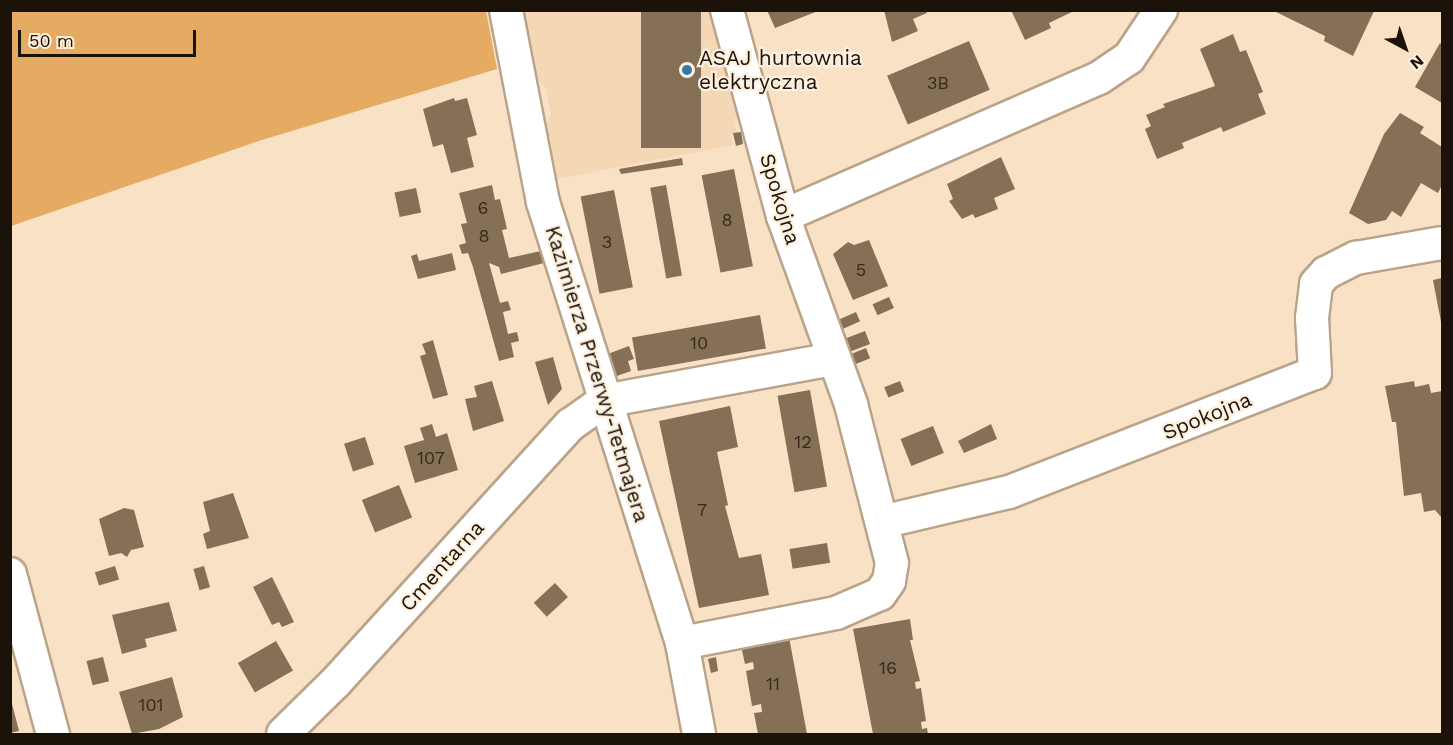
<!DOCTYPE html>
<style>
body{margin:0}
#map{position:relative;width:1453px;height:745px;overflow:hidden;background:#f9e1c5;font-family:"Work Sans",sans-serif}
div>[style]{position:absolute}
.built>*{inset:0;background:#f4d7b5}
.green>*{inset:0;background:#e5ab63}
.building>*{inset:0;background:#856f57;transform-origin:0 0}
.roads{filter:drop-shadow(2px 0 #b9a389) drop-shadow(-2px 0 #b9a389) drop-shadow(0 2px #b9a389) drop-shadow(0 -2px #b9a389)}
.minor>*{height:32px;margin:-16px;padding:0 16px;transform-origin:16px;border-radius:16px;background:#fff}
.dots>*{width:16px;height:16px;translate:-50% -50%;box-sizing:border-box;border:3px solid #fef0df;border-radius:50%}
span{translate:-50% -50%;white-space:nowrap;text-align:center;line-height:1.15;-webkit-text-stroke:4.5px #fef0df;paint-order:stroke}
.number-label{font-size:18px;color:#362a1c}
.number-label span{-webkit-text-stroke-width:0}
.poi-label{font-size:21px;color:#1b1309}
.left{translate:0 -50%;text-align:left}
.street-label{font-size:21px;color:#1b1309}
.frame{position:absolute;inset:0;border:12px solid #1b1309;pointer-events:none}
.north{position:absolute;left:1375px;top:18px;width:60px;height:60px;-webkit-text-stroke:4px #fef0df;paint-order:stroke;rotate:140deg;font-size:16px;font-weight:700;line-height:24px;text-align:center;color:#1b1309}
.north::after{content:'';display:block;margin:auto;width:21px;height:27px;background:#1b1309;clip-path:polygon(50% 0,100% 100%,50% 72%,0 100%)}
.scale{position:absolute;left:18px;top:30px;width:178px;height:27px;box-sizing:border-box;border:3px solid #1b1309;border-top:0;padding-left:8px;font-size:18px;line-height:21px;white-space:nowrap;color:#1b1309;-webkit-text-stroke:4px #fef0df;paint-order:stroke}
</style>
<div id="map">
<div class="built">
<i style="clip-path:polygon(524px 11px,709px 11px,738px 118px,734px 119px,737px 132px,731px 134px,733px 145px,556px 179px,546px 125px,551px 114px,545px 86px,537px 79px)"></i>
</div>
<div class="green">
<i style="clip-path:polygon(10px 11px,486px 11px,497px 69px,265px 139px,11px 226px)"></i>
</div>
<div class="building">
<i style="left:641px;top:10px;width:60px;height:138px"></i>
<i style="clip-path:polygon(767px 10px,818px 10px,818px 11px,775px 28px)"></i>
<i style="clip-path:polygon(884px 10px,926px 10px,927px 13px,913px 19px,918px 31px,892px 42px)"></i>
<i style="clip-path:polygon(1011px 10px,1076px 10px,1049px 23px,1051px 28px,1025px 40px)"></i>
<i style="clip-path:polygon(1272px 10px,1372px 10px,1374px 11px,1353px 56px,1324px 41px,1325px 36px)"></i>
<i style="clip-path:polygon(1233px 34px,1240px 52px,1246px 50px,1263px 92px,1258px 94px,1266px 114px,1223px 132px,1221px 127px,1182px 143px,1184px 148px,1157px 159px,1145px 129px,1151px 126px,1146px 115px,1165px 107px,1163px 104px,1215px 86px,1200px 49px)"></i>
<i style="left:969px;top:41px;width:53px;height:89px;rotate:67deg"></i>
<i style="clip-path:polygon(1440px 43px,1442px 45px,1442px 103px,1415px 87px)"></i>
<i style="clip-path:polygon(454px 98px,455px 101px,467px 98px,477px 135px,467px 138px,474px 167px,451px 173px,443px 144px,433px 147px,423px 109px)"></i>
<i style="clip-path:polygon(1400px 113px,1424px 127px,1420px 133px,1442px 147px,1442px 185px,1438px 193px,1421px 183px,1401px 217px,1392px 211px,1386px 220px,1368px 224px,1349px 213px,1384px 134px)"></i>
<i style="clip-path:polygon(741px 132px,743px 144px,736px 146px,733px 133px)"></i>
<i style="clip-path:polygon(1001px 157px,1015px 189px,994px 198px,998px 209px,975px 218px,973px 214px,962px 219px,949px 201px,953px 199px,947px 184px)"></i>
<i style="clip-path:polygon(682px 158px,683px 165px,621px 174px,619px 169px)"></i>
<i style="left:734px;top:169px;width:99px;height:33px;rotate:79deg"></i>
<i style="clip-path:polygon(492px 185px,495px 200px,500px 199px,507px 229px,502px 230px,509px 258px,541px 251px,544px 263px,501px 274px,499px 267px,489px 263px,500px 303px,508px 301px,511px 310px,503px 312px,508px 334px,517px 332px,519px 341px,511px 343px,514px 357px,499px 361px,473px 267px,468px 253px,462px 254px,459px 245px,466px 243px,461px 224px,467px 223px,459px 193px)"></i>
<i style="left:666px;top:185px;width:92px;height:16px;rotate:80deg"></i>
<i style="left:416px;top:188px;width:25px;height:22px;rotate:78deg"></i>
<i style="left:614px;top:190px;width:99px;height:34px;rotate:79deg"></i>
<i style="clip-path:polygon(869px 240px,888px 286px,853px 300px,833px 254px,848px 242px,854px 245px)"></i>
<i style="clip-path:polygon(452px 253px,456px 270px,418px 279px,411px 256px,417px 254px,419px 261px)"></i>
<i style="clip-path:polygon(1442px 278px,1442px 322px,1441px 322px,1433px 280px)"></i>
<i style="left:889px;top:297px;width:12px;height:18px;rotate:66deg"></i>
<i style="left:856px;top:312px;width:10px;height:21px;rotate:66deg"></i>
<i style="left:760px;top:315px;width:34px;height:130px;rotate:80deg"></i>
<i style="left:865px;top:331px;width:14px;height:23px;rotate:69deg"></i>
<i style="clip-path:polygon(433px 340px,448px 395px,433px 399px,420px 356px,426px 354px,422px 344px)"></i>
<i style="clip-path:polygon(629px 346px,634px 359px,628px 361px,631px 371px,614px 377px,605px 355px)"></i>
<i style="left:866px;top:348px;width:11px;height:18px;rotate:68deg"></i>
<i style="clip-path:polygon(553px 357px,562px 389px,548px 405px,535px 362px)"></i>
<i style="clip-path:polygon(492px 381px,504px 421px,473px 431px,465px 399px,477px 397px,474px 386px)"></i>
<i style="left:900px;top:381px;width:11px;height:17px;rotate:68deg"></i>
<i style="clip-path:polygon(1414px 381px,1415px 387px,1429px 384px,1431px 393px,1442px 391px,1442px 518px,1435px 510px,1424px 512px,1421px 493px,1404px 496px,1396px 422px,1392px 422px,1385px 386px)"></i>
<i style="left:810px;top:390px;width:98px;height:33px;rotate:80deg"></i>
<i style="clip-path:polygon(730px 406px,738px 447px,717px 452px,728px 505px,725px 506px,739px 558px,761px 554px,769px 595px,699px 608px,659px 421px)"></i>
<i style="clip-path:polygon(432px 424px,436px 437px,447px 433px,458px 470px,415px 483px,404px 446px,424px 440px,420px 428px)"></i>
<i style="clip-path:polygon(991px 424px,997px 439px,964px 453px,958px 441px)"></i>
<i style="left:933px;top:426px;width:29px;height:35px;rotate:68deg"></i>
<i style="left:365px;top:437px;width:29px;height:22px;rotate:72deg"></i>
<i style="left:399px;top:485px;width:35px;height:40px;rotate:68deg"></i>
<i style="clip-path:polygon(233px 493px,249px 538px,207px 549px,203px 534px,210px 531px,203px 502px)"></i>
<i style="clip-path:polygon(124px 508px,134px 510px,144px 547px,131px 550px,127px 557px,121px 553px,109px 556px,99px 519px)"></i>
<i style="left:827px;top:543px;width:20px;height:38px;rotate:81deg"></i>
<i style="left:115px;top:566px;width:14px;height:21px;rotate:73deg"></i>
<i style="left:204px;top:566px;width:22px;height:11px;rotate:74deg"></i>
<i style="clip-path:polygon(272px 577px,294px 622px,282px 627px,279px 622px,272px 625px,253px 587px)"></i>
<i style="left:555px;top:583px;width:19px;height:29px;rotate:47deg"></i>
<i style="clip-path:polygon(169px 602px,177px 631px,145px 639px,147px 647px,122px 654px,112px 615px)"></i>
<i style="clip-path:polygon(910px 619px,913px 640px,910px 640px,920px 681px,915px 682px,916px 689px,921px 688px,926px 721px,921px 722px,922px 729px,927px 728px,928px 734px,873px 734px,853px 629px)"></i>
<i style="clip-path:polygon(789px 637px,807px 734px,758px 734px,754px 713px,762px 712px,761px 704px,752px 706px,746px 671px,754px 669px,753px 662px,745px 664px,741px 646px)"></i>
<i style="left:276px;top:641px;width:34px;height:44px;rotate:60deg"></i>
<i style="left:103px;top:657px;width:25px;height:17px;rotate:76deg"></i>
<i style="clip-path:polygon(716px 657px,718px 671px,711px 673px,708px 659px)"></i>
<i style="clip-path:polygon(172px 677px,183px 717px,159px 729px,132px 734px,119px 692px)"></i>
<i style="clip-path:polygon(10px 696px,19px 731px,10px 733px)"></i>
</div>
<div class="roads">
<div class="minor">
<i style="left:506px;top:10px;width:196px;rotate:79.1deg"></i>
<i style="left:543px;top:202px;width:462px;rotate:72.5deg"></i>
<i style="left:682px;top:643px;width:93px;rotate:79.4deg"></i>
<i style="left:783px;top:216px;width:345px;rotate:-23.6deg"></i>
<i style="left:1099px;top:78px;width:36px;rotate:-34deg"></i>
<i style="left:1129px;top:58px;width:58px;rotate:-56.3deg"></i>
<i style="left:882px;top:522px;width:130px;rotate:-13.3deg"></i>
<i style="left:1009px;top:492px;width:328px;rotate:-21.3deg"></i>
<i style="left:1315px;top:373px;width:55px;rotate:-93.1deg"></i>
<i style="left:1312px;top:318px;width:34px;rotate:-83deg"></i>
<i style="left:1316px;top:284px;width:15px;rotate:-48deg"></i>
<i style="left:1326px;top:273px;width:34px;rotate:-27deg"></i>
<i style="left:1356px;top:258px;width:87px;rotate:-9.9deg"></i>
<i style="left:10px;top:574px;width:166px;rotate:75deg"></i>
<i style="left:682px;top:643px;width:157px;rotate:-11deg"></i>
<i style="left:836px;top:613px;width:48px;rotate:-23.4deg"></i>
<i style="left:880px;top:594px;width:16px;rotate:-55deg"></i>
<i style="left:889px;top:581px;width:18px;rotate:-81deg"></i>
<i style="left:892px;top:563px;width:164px;rotate:-104.5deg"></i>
<i style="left:851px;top:404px;width:200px;rotate:-109.9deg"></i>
<i style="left:783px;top:216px;width:213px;rotate:-105.2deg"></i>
<i style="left:283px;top:734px;width:74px;rotate:-44.5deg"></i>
<i style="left:336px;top:682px;width:348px;rotate:-47.7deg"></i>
<i style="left:570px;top:425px;width:42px;rotate:-35.2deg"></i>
<i style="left:604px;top:401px;width:233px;rotate:-10.4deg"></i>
</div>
</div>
<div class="dots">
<i style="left:687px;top:70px;background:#3377ac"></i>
</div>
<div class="number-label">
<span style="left:938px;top:83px">3B</span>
<span style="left:483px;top:208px">6</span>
<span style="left:727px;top:220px">8</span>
<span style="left:484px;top:236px">8</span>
<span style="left:607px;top:242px">3</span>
<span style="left:861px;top:270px">5</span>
<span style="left:699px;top:343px">10</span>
<span style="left:803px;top:442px">12</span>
<span style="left:431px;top:458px">107</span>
<span style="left:702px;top:510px">7</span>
<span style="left:888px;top:668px">16</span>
<span style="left:773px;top:684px">11</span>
<span style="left:151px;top:705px">101</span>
</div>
<div class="poi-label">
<span class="left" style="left:699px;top:70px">ASAJ hurtownia<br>elektryczna</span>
</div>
<div class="street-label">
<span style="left:780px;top:199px;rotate:73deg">Spokojna</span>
<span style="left:597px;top:374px;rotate:73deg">Kazimierza Przerwy-Tetmajera</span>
<span style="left:1207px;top:416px;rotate:-22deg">Spokojna</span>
<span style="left:442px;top:566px;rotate:-48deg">Cmentarna</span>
</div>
<div class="frame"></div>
<div class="north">N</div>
<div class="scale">50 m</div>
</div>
